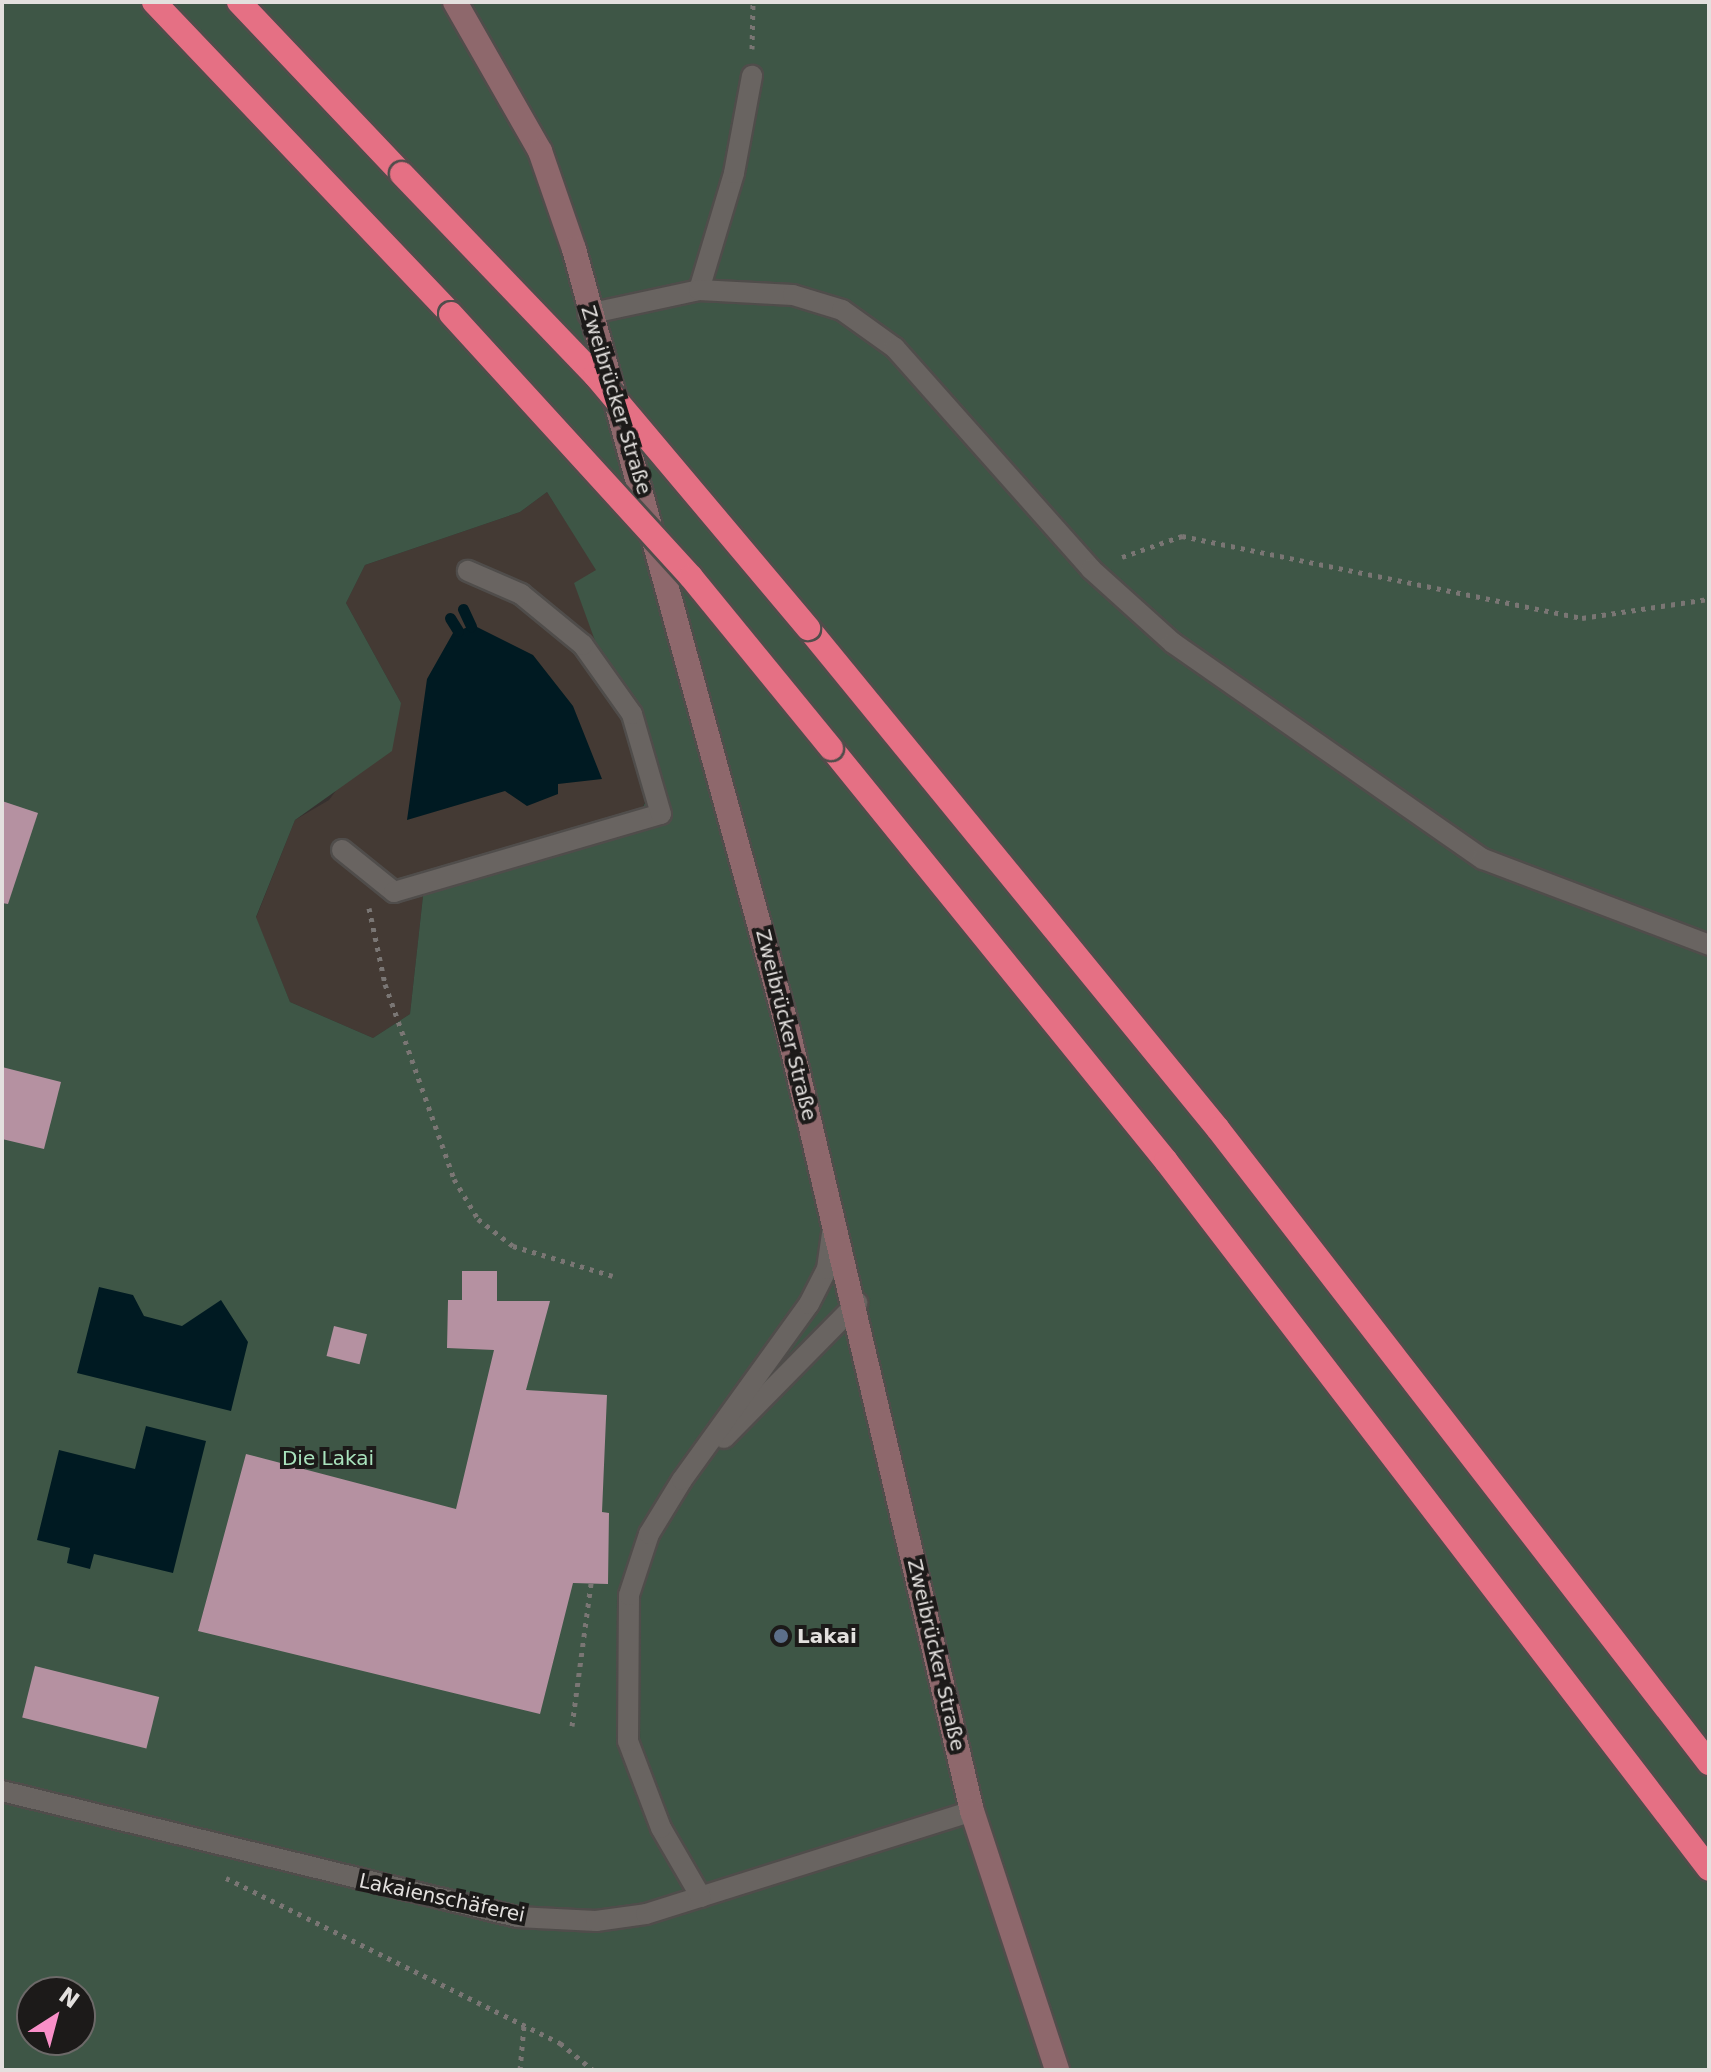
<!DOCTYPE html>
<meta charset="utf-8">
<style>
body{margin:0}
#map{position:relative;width:1711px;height:2072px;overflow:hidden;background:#36312f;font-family:"DejaVu Sans",sans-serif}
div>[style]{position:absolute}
.built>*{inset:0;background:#443a34}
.green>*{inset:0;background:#3e5646}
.water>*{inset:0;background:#001a22}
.stream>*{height:11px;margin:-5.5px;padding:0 5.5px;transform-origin:5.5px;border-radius:5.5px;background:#001a22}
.building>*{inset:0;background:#b591a1;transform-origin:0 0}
.path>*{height:5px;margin-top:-2.5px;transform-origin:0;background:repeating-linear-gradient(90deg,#7a7674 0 4px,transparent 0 10px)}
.roads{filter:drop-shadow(2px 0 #504d4b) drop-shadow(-2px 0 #504d4b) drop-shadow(0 2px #504d4b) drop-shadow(0 -2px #504d4b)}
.service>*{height:20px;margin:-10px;padding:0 10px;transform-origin:10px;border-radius:10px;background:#696461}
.secondary>*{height:24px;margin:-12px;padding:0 12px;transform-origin:12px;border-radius:12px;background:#8e686c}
.motorway>*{height:24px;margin:-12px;padding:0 12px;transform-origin:12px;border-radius:12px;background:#e57084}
.bridges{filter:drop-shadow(2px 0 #504d4b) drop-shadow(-2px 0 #504d4b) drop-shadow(0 2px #504d4b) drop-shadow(0 -2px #504d4b)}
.motorway-bridge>*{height:24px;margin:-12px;padding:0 12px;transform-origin:12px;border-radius:12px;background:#e57084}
.dots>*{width:22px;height:22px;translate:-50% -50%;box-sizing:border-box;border:4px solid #1c1a19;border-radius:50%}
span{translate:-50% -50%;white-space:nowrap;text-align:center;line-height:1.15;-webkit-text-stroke:8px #1c1a19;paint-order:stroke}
.street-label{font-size:20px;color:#e3e0de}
.park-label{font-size:20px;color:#a9e3bd}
.poi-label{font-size:20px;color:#e3e0de;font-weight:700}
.left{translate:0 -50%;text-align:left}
.frame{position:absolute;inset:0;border:4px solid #e3e0de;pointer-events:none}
.north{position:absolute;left:16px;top:1976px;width:80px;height:80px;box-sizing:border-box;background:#1c1a19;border:2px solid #6c6968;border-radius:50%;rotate:36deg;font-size:22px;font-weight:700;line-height:32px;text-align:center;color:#e3e0de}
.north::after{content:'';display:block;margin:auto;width:28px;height:36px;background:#f98fc8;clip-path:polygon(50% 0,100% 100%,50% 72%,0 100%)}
</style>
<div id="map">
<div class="built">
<i style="clip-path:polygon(547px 492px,597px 570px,575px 584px,650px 791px,631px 833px,423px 896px,410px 1014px,373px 1038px,290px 1002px,256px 918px,295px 820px,329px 800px,401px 703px,346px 603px,365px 565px,520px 512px)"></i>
</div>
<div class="green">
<i style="clip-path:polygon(evenodd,2px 2px,1709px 2px,1709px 2070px,2px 2070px,2px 2px,547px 492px,596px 570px,574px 583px,650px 792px,631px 833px,473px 864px,423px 896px,410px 1014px,373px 1038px,290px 1002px,256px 917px,295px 820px,392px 751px,401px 703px,346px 603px,365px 565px,520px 512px,547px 492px,2px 2px,32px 1992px,80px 1992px,80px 2040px,32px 2040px,32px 1992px)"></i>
</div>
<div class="water">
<i style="clip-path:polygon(473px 625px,533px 655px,573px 706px,602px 779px,558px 784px,558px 794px,527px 806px,505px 791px,407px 820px,427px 679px,453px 633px)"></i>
<i style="clip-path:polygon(99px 1287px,133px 1295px,144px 1316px,182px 1326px,221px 1300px,248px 1342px,231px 1411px,77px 1373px)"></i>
<i style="clip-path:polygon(146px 1426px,206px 1441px,173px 1573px,94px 1554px,90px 1569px,67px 1563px,70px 1548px,37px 1540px,59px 1450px,135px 1469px)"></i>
</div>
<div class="stream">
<i style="left:463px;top:609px;width:19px;rotate:65deg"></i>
<i style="left:450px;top:618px;width:15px;rotate:58deg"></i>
</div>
<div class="building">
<i style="clip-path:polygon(2px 801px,38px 813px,8px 904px,2px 903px)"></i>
<i style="clip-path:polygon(2px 1067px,61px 1082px,44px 1149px,2px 1139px)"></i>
<i style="clip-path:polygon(462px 1271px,497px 1271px,497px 1301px,550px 1301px,526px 1390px,607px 1395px,602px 1512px,609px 1513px,608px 1584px,573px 1583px,540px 1714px,198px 1631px,246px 1454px,456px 1509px,494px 1350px,447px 1348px,448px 1300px,462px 1300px)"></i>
<i style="left:334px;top:1326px;width:34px;height:31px;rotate:14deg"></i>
<i style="left:35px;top:1666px;width:128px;height:53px;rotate:14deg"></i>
</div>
<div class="path">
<i style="left:752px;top:49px;width:47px;rotate:-88.8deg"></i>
<i style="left:1122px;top:557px;width:64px;rotate:-19.3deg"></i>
<i style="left:1182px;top:536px;width:408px;rotate:11.6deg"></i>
<i style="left:1582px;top:618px;width:128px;rotate:-8.5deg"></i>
<i style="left:369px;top:908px;width:78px;rotate:78.1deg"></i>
<i style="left:385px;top:984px;width:207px;rotate:70.5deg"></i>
<i style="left:454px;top:1179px;width:47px;rotate:59deg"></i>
<i style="left:478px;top:1219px;width:44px;rotate:37.6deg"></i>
<i style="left:513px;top:1246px;width:104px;rotate:16.7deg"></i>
<i style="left:572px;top:1726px;width:144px;rotate:-82.4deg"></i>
<i style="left:226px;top:1878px;width:373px;rotate:26.3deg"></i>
<i style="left:560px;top:2043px;width:43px;rotate:39.3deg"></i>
<i style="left:520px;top:2070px;width:45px;rotate:-84.9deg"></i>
</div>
<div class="roads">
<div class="service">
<i style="left:699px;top:290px;width:122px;rotate:-73.3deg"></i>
<i style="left:734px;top:173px;width:99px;rotate:-79.5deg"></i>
<i style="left:588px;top:314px;width:114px;rotate:-12.2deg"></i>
<i style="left:699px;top:290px;width:94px;rotate:3deg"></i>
<i style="left:793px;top:295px;width:51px;rotate:17deg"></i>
<i style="left:842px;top:310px;width:65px;rotate:35.6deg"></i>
<i style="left:895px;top:348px;width:295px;rotate:48.4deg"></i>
<i style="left:1091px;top:569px;width:110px;rotate:42.1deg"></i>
<i style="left:1173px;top:643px;width:378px;rotate:34.9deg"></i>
<i style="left:1483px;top:859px;width:242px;rotate:20.8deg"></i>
<i style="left:342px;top:850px;width:67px;rotate:38.9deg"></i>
<i style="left:394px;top:892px;width:278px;rotate:-16.3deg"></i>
<i style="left:661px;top:814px;width:104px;rotate:-106.2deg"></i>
<i style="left:632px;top:714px;width:85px;rotate:-125.4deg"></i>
<i style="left:583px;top:645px;width:80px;rotate:-140.6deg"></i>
<i style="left:521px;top:594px;width:58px;rotate:-156.5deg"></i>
<i style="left:724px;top:1438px;width:190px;rotate:-45.4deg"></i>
<i style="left:2px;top:1791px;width:530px;rotate:13.75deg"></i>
<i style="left:517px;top:1917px;width:79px;rotate:2.9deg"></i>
<i style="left:596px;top:1921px;width:50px;rotate:-8deg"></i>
<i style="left:646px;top:1914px;width:342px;rotate:-17.5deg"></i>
<i style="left:701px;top:1897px;width:80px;rotate:-120.1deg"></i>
<i style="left:661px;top:1828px;width:93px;rotate:-110.8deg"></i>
<i style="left:628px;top:1741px;width:146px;rotate:-89.6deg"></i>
<i style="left:629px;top:1595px;width:64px;rotate:-71.8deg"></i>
<i style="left:649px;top:1534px;width:63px;rotate:-58.6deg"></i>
<i style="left:682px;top:1480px;width:217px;rotate:-54.2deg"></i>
<i style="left:809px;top:1304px;width:39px;rotate:-63deg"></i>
<i style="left:827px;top:1269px;width:37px;rotate:-82deg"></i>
</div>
<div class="secondary">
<i style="left:455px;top:2px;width:172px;rotate:60.3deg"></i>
<i style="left:540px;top:151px;width:104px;rotate:70.9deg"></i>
<i style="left:574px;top:249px;width:806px;rotate:74.67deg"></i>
<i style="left:787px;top:1026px;width:807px;rotate:76.74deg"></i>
<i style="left:972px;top:1811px;width:273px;rotate:71.8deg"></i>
</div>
<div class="motorway">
<i style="left:154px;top:2px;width:431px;rotate:46.4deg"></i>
<i style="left:239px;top:2px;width:237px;rotate:46.5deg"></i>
<i style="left:808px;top:628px;width:647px;rotate:50.7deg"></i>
<i style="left:1218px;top:1129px;width:802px;rotate:52.24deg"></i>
<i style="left:831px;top:748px;width:532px;rotate:50.95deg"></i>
<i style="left:1166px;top:1161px;width:892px;rotate:52.51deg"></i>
</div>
</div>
<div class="bridges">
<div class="motorway-bridge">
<i style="left:402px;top:174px;width:279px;rotate:46.2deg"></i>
<i style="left:595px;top:375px;width:331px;rotate:49.9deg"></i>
<i style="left:451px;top:314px;width:356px;rotate:47.6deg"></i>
<i style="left:691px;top:577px;width:221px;rotate:50.7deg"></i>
</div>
</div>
<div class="dots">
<i style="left:781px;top:1636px;background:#5c6f8a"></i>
</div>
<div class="street-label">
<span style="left:616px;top:400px;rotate:73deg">Zweibrücker Straße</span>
<span style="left:786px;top:1025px;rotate:76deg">Zweibrücker Straße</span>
<span style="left:936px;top:1655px;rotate:77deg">Zweibrücker Straße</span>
<span style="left:442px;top:1898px;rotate:12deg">Lakaienschäferei</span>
</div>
<div class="park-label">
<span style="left:328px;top:1458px">Die Lakai</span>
</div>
<div class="poi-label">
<span class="left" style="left:797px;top:1636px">Lakai</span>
</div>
<div class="frame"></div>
<div class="north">N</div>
</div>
